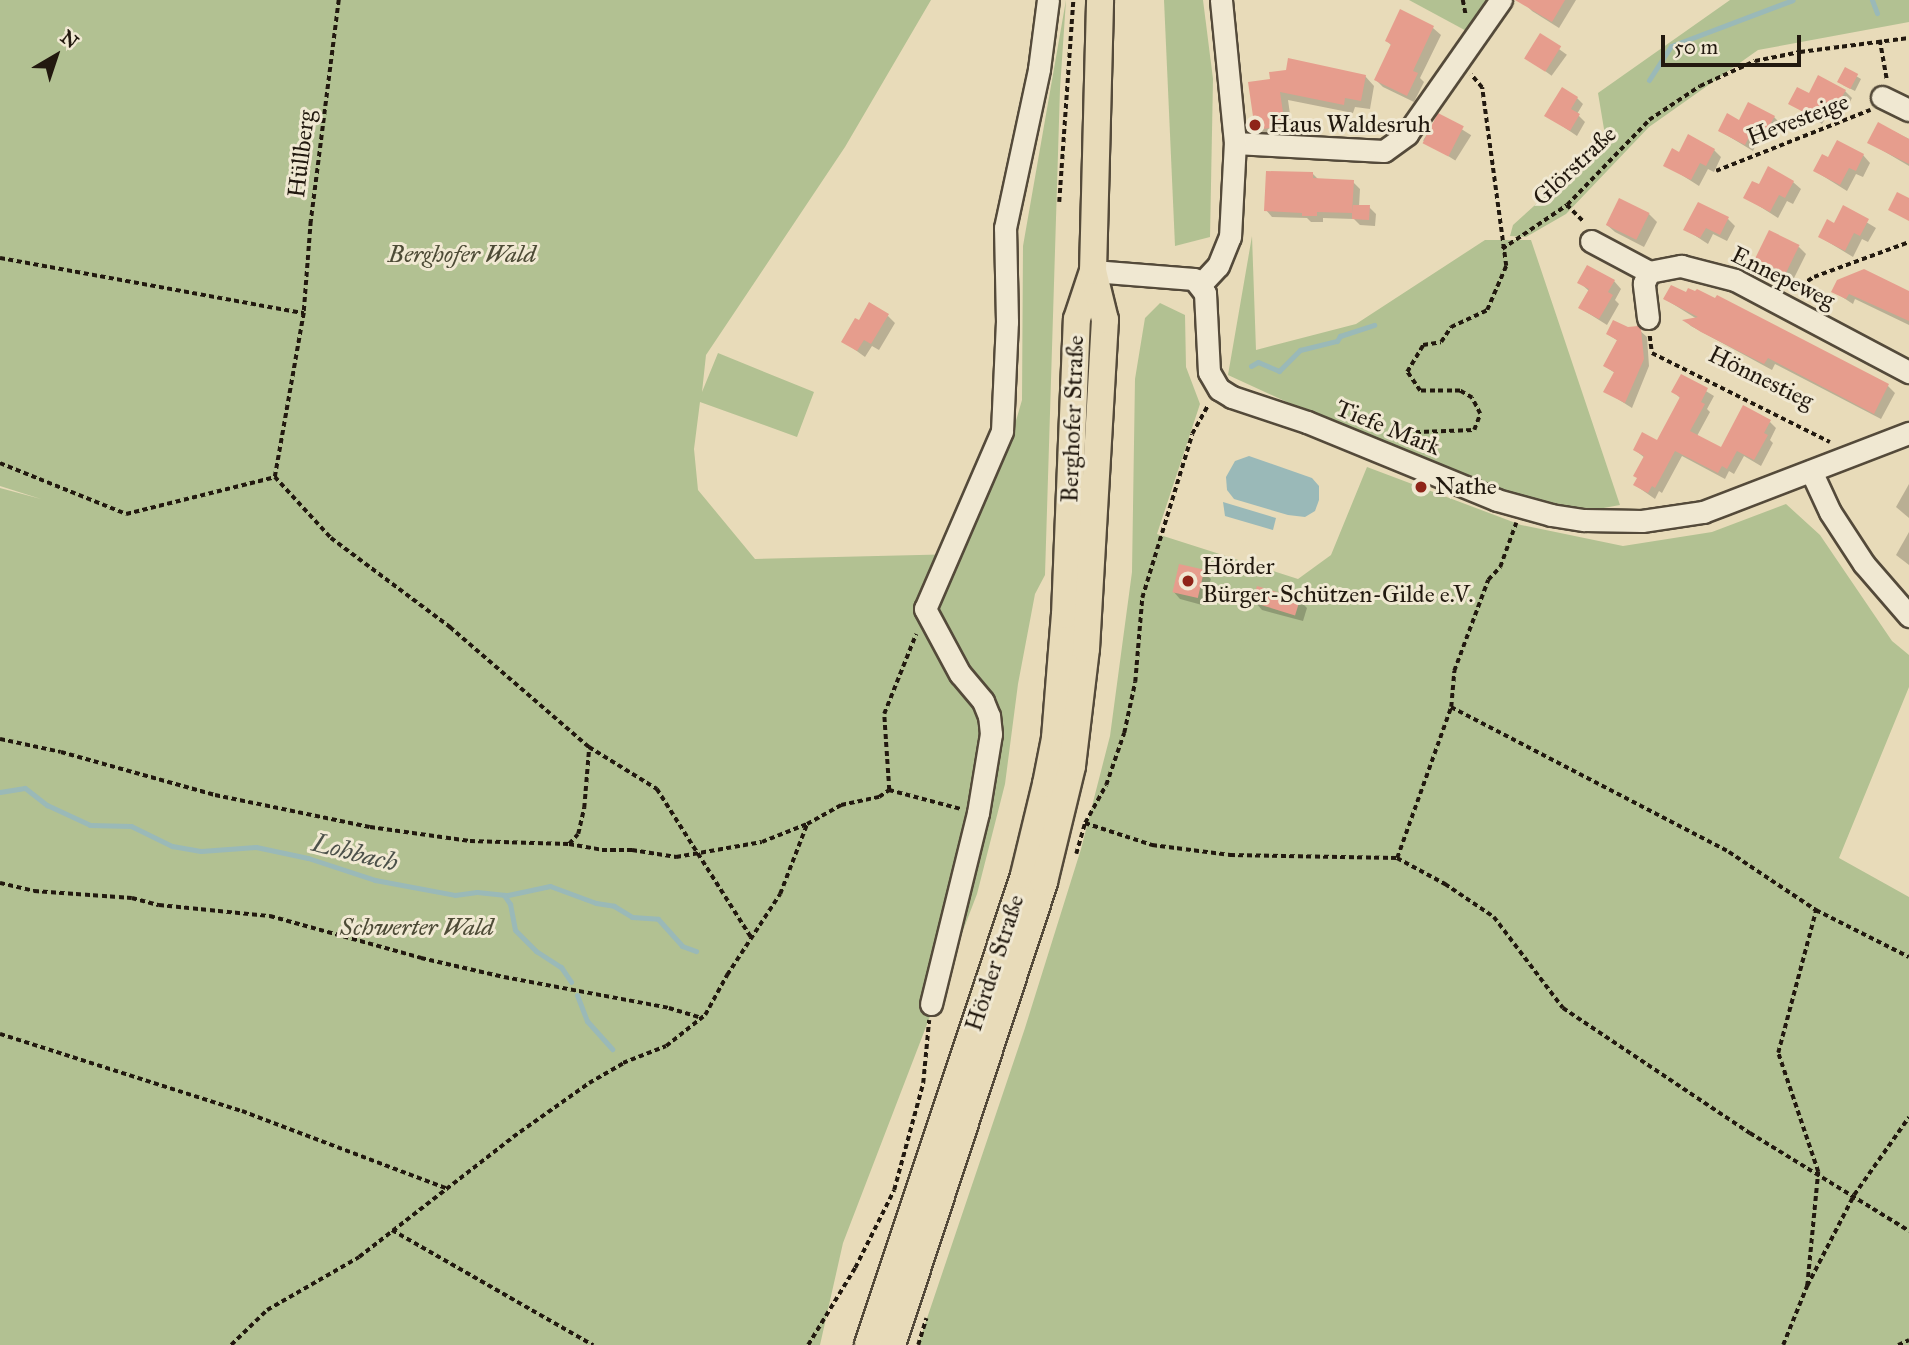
<!DOCTYPE html>
<meta charset="utf-8">
<style>
body{margin:0}
#map{position:relative;width:1909px;height:1345px;overflow:hidden;background:#e8dbb9;font-family:"IM FELL Great Primer",serif}
div>[style]{position:absolute}
.green>*{inset:0;background:#b2c192}
.water>*{inset:0;background:#9ab9b8}
.shadow>*{inset:0;background:#0003;transform-origin:0 0}
.stream>*{height:5px;margin:-2.5px;padding:0 2.5px;transform-origin:2.5px;border-radius:2.5px;background:#9ab9b8}
.building>*{inset:0;background:#e69d8d;transform-origin:0 0}
.path>*{height:3.5px;margin-top:-1.75px;transform-origin:0;background:repeating-linear-gradient(90deg,#22190f 0 5px,transparent 0 8.5px)}
.roads{filter:drop-shadow(2px 0 #544a3a) drop-shadow(-2px 0 #544a3a) drop-shadow(0 2px #544a3a) drop-shadow(0 -2px #544a3a)}
.minor>*{height:21px;margin:-10.5px;padding:0 10.5px;transform-origin:10.5px;border-radius:10.5px;background:#f0e8d2}
.major>*{height:26px;margin:-13px;padding:0 13px;transform-origin:13px;border-radius:13px;background:#e8dbb9}
.dots>*{width:19px;height:19px;translate:-50% -50%;box-sizing:border-box;border:4px solid #f0e8d2;border-radius:50%}
span{translate:-50% -50%;white-space:nowrap;text-align:center;line-height:1.15;-webkit-text-stroke:6px #f0e8d2;paint-order:stroke}
.street-label{font-size:24px;color:#22190f}
.poi-label{font-size:24px;color:#22190f}
.left{translate:0 -50%;text-align:left}
.park-label{font-size:24px;color:#4d4b36;font-style:italic}
.water-label{font-size:26px;color:#4c514a;font-style:italic}
.north{position:absolute;left:21px;top:21px;width:70px;height:70px;-webkit-text-stroke:5px #f0e8d2;paint-order:stroke;rotate:39deg;font-size:19px;font-weight:700;line-height:28px;text-align:center;color:#22190f}
.north::after{content:'';display:block;margin:auto;width:24px;height:32px;background:#22190f;clip-path:polygon(50% 0,100% 100%,50% 72%,0 100%)}
.scale{position:absolute;left:1661px;top:35px;width:140px;height:32px;box-sizing:border-box;border:4px solid #22190f;border-top:0;padding-left:9px;font-size:21px;line-height:24px;white-space:nowrap;color:#22190f;-webkit-text-stroke:5px #f0e8d2;paint-order:stroke}
</style>
<div id="map">
<div class="green">
<i style="clip-path:polygon(0 0,931px 0,845px 147px,706px 355px,702px 392px,718px 353px,814px 392px,797px 437px,700px 402px,694px 449px,698px 490px,755px 559px,961px 554px,1007px 452px,1022px 400px,1023px 246px,1066px 0,1060px 89px,1045px 575px,1035px 594px,1018px 684px,1005px 784px,977px 894px,843px 1243px,820px 1345px,0 1345px,0 488px,41px 499px,0 486px)"></i>
<i style="clip-path:polygon(1164px 0,1203px 0,1213px 79px,1210px 237px,1175px 246px)"></i>
<i style="clip-path:polygon(1409px 0,1490px 0,1472px 34px)"></i>
<i style="clip-path:polygon(1730px 0,1909px 0,1909px 22px,1758px 50px,1649px 127px,1566px 214px,1526px 237px,1510px 236px,1513px 225px,1606px 141px,1598px 93px)"></i>
<i style="clip-path:polygon(1252px 236px,1256px 350px,1356px 324px,1485px 240px,1531px 240px,1620px 505px,1587px 511px,1481px 485px,1365px 438px,1228px 375px)"></i>
<i style="clip-path:polygon(1160px 303px,1185px 315px,1186px 367px,1200px 404px,1157px 534px,1298px 579px,1331px 555px,1367px 467px,1521px 525px,1623px 546px,1712px 532px,1786px 504px,1820px 535px,1892px 641px,1909px 655px,1909px 687px,1839px 858px,1909px 897px,1909px 1345px,918px 1345px,1025px 1028px,1081px 849px,1110px 736px,1132px 572px,1135px 379px,1145px 318px)"></i>
</div>
<div class="water">
<i style="clip-path:polygon(1249px 456px,1312px 478px,1319px 486px,1319px 500px,1315px 511px,1305px 517px,1288px 515px,1234px 499px,1227px 490px,1226px 477px,1235px 461px)"></i>
<i style="clip-path:polygon(1223px 502px,1276px 518px,1273px 530px,1225px 516px)"></i>
</div>
<div class="shadow">
<i style="clip-path:polygon(1528px 0,1576px 0,1559px 28px,1532px 11px,1525px 4px)"></i>
<i style="clip-path:polygon(1401px 12px,1433px 28px,1441px 35px,1420px 78px,1424px 82px,1414px 102px,1383px 87px,1376px 80px,1392px 46px,1387px 41px)"></i>
<i style="left:1541px;top:36px;width:32px;height:26px;rotate:36deg"></i>
<i style="clip-path:polygon(1846px 70px,1861px 79px,1855px 91px,1843px 85px)"></i>
<i style="clip-path:polygon(1287px 71px,1365px 76px,1374px 86px,1370px 109px,1355px 107px,1353px 113px,1288px 100px,1293px 135px,1267px 139px,1257px 129px,1272px 81px)"></i>
<i style="clip-path:polygon(1845px 91px,1852px 98px,1844px 113px,1832px 107px,1822px 124px,1790px 103px,1810px 95px)"></i>
<i style="clip-path:polygon(1577px 98px,1583px 104px,1577px 114px,1585px 122px,1577px 136px,1546px 115px)"></i>
<i style="left:1439px;top:115px;width:38px;height:30px;rotate:32deg"></i>
<i style="clip-path:polygon(1774px 117px,1781px 124px,1773px 139px,1761px 133px,1753px 151px,1720px 131px,1740px 122px)"></i>
<i style="clip-path:polygon(1879px 124px,1909px 139px,1909px 166px,1870px 143px)"></i>
<i style="clip-path:polygon(1714px 150px,1721px 157px,1714px 172px,1708px 169px,1699px 186px,1666px 165px,1679px 154px)"></i>
<i style="clip-path:polygon(1863px 155px,1870px 163px,1863px 177px,1856px 174px,1847px 191px,1815px 171px,1829px 160px)"></i>
<i style="clip-path:polygon(1312px 173px,1319px 180px,1353px 182px,1360px 189px,1359px 207px,1369px 207px,1376px 214px,1375px 226px,1360px 225px,1354px 219px,1323px 218px,1323px 222px,1311px 222px,1307px 218px,1272px 217px,1266px 210px)"></i>
<i style="clip-path:polygon(1793px 182px,1801px 189px,1793px 204px,1787px 201px,1778px 218px,1745px 197px,1759px 186px)"></i>
<i style="clip-path:polygon(1620px 200px,1649px 214px,1657px 222px,1644px 247px,1615px 232px,1607px 225px)"></i>
<i style="clip-path:polygon(1843px 208px,1876px 228px,1868px 242px,1862px 239px,1853px 257px,1820px 237px,1834px 225px)"></i>
<i style="clip-path:polygon(1728px 219px,1735px 226px,1727px 241px,1713px 234px,1708px 244px,1685px 229px)"></i>
<i style="clip-path:polygon(1799px 247px,1806px 254px,1794px 278px,1764px 265px,1757px 258px)"></i>
<i style="clip-path:polygon(1614px 281px,1621px 289px,1615px 300px,1619px 304px,1607px 325px,1580px 308px,1589px 291px,1579px 282px)"></i>
<i style="clip-path:polygon(1833px 291px,1909px 295px,1909px 325px,1855px 299px,1853px 304px)"></i>
<i style="clip-path:polygon(1686px 295px,1716px 301px,1718px 297px,1888px 386px,1895px 393px,1881px 419px,1775px 364px,1772px 370px,1691px 326px,1686px 321px,1697px 319px,1665px 299px)"></i>
<i style="clip-path:polygon(888px 316px,895px 323px,879px 350px,872px 346px,865px 357px,843px 341px,859px 323px)"></i>
<i style="clip-path:polygon(1637px 328px,1647px 337px,1649px 366px,1632px 408px,1605px 391px,1615px 373px,1605px 366px,1618px 341px,1608px 334px)"></i>
<i style="clip-path:polygon(1681px 376px,1714px 396px,1707px 409px,1710px 412px,1697px 436px,1721px 449px,1770px 422px,1776px 428px,1770px 440px,1773px 443px,1761px 466px,1744px 456px,1734px 474px,1729px 471px,1725px 479px,1682px 456px,1662px 493px,1659px 491px,1655px 499px,1635px 485px,1645px 458px,1635px 450px,1658px 443px,1681px 399px,1673px 391px)"></i>
<i style="clip-path:polygon(1909px 484px,1909px 518px,1896px 507px)"></i>
<i style="clip-path:polygon(1909px 532px,1909px 565px,1896px 555px)"></i>
<i style="clip-path:polygon(1203px 572px,1211px 579px,1202px 605px,1180px 599px,1173px 591px)"></i>
<i style="clip-path:polygon(1299px 600px,1307px 608px,1303px 621px,1262px 610px,1255px 602px)"></i>
</div>
<div class="stream">
<i style="left:1872px;top:0;width:14px;rotate:69deg"></i>
<i style="left:1649px;top:80px;width:40px;rotate:-57.1deg"></i>
<i style="left:1671px;top:46px;width:130px;rotate:-20.7deg"></i>
<i style="left:1251px;top:366px;width:8px;rotate:-30deg"></i>
<i style="left:1258px;top:362px;width:23px;rotate:23deg"></i>
<i style="left:1279px;top:371px;width:30px;rotate:-45deg"></i>
<i style="left:1300px;top:350px;width:38px;rotate:-14deg"></i>
<i style="left:1337px;top:341px;width:6px;rotate:-59deg"></i>
<i style="left:1340px;top:336px;width:36px;rotate:-18deg"></i>
<i style="left:0;top:792px;width:25px;rotate:-9deg"></i>
<i style="left:25px;top:788px;width:28px;rotate:38deg"></i>
<i style="left:47px;top:805px;width:47px;rotate:24.9deg"></i>
<i style="left:90px;top:825px;width:41px;rotate:1.4deg"></i>
<i style="left:131px;top:826px;width:46px;rotate:26deg"></i>
<i style="left:172px;top:846px;width:29px;rotate:10deg"></i>
<i style="left:201px;top:851px;width:55px;rotate:-4.2deg"></i>
<i style="left:256px;top:847px;width:53px;rotate:11.9deg"></i>
<i style="left:308px;top:858px;width:71px;rotate:18.2deg"></i>
<i style="left:375px;top:880px;width:81px;rotate:10.6deg"></i>
<i style="left:455px;top:895px;width:22px;rotate:-8deg"></i>
<i style="left:477px;top:892px;width:31px;rotate:6deg"></i>
<i style="left:508px;top:895px;width:43px;rotate:-12.1deg"></i>
<i style="left:550px;top:886px;width:49px;rotate:20.3deg"></i>
<i style="left:596px;top:903px;width:18px;rotate:9deg"></i>
<i style="left:614px;top:906px;width:21px;rotate:31deg"></i>
<i style="left:632px;top:917px;width:26px;rotate:4deg"></i>
<i style="left:658px;top:919px;width:36px;rotate:48deg"></i>
<i style="left:682px;top:946px;width:15px;rotate:20deg"></i>
<i style="left:504px;top:895px;width:11px;rotate:56deg"></i>
<i style="left:510px;top:904px;width:26px;rotate:79deg"></i>
<i style="left:515px;top:930px;width:30px;rotate:45deg"></i>
<i style="left:536px;top:951px;width:30px;rotate:33deg"></i>
<i style="left:561px;top:967px;width:18px;rotate:56deg"></i>
<i style="left:577px;top:995px;width:28px;rotate:69deg"></i>
<i style="left:587px;top:1021px;width:38px;rotate:48deg"></i>
</div>
<div class="building">
<i style="clip-path:polygon(1515px 0,1565px 0,1552px 22px)"></i>
<i style="clip-path:polygon(1400px 9px,1434px 26px,1413px 71px,1418px 73px,1407px 96px,1374px 80px,1391px 44px,1385px 41px)"></i>
<i style="left:1540px;top:33px;width:25px;height:30px;rotate:32deg"></i>
<i style="clip-path:polygon(1288px 58px,1366px 75px,1361px 101px,1345px 98px,1344px 105px,1280px 92px,1285px 126px,1255px 130px,1248px 82px,1270px 79px,1269px 72px,1286px 70px)"></i>
<i style="left:1845px;top:67px;width:15px;height:17px;rotate:28deg"></i>
<i style="clip-path:polygon(1818px 75px,1846px 90px,1836px 107px,1824px 101px,1815px 118px,1788px 104px,1797px 87px,1809px 93px)"></i>
<i style="clip-path:polygon(1562px 87px,1578px 97px,1571px 109px,1580px 114px,1570px 131px,1544px 116px)"></i>
<i style="clip-path:polygon(1748px 102px,1775px 116px,1765px 133px,1754px 127px,1745px 145px,1718px 131px,1727px 113px,1739px 120px)"></i>
<i style="left:1438px;top:113px;width:29px;height:34px;rotate:27deg"></i>
<i style="clip-path:polygon(1878px 122px,1909px 139px,1909px 164px,1867px 143px)"></i>
<i style="clip-path:polygon(1688px 134px,1715px 149px,1706px 166px,1700px 163px,1691px 180px,1663px 166px,1672px 148px,1679px 152px)"></i>
<i style="clip-path:polygon(1837px 140px,1864px 154px,1856px 171px,1849px 168px,1840px 185px,1813px 171px,1822px 154px,1828px 157px)"></i>
<i style="clip-path:polygon(1768px 166px,1794px 181px,1785px 198px,1779px 195px,1770px 212px,1743px 198px,1752px 181px,1759px 184px)"></i>
<i style="clip-path:polygon(1266px 171px,1313px 172px,1313px 178px,1354px 180px,1352px 213px,1353px 205px,1370px 205px,1369px 220px,1352px 219px,1352px 213px,1317px 212px,1317px 216px,1302px 216px,1302px 213px,1264px 211px)"></i>
<i style="clip-path:polygon(1897px 192px,1909px 198px,1909px 221px,1888px 210px)"></i>
<i style="left:1619px;top:198px;width:34px;height:30px;rotate:26deg"></i>
<i style="clip-path:polygon(1698px 202px,1729px 217px,1720px 235px,1706px 228px,1700px 238px,1683px 230px)"></i>
<i style="clip-path:polygon(1843px 205px,1869px 219px,1860px 236px,1854px 233px,1845px 251px,1818px 237px,1827px 219px,1834px 223px)"></i>
<i style="left:1769px;top:230px;width:34px;height:32px;rotate:26deg"></i>
<i style="clip-path:polygon(1587px 265px,1615px 280px,1608px 292px,1613px 295px,1599px 319px,1578px 308px,1589px 289px,1577px 283px)"></i>
<i style="clip-path:polygon(1864px 269px,1909px 291px,1909px 321px,1849px 294px,1846px 299px,1831px 292px,1837px 280px)"></i>
<i style="clip-path:polygon(1671px 285px,1686px 292px,1688px 288px,1695px 291px,1697px 289px,1715px 298px,1717px 295px,1889px 384px,1874px 414px,1768px 358px,1764px 364px,1701px 332px,1682px 320px,1698px 317px,1663px 299px)"></i>
<i style="clip-path:polygon(869px 302px,889px 314px,871px 344px,864px 340px,857px 351px,841px 342px,855px 318px,859px 320px)"></i>
<i style="clip-path:polygon(1613px 320px,1628px 327px,1638px 326px,1641px 329px,1644px 359px,1625px 403px,1603px 392px,1614px 372px,1603px 366px,1617px 340px,1606px 334px)"></i>
<i style="clip-path:polygon(1681px 374px,1708px 388px,1701px 402px,1705px 404px,1690px 431px,1721px 447px,1743px 405px,1771px 420px,1764px 433px,1768px 435px,1754px 460px,1737px 451px,1727px 469px,1722px 466px,1718px 473px,1675px 451px,1655px 488px,1652px 486px,1648px 493px,1633px 485px,1637px 478px,1633px 476px,1644px 456px,1633px 450px,1642px 432px,1657px 440px,1680px 397px,1671px 392px)"></i>
<i style="left:1179px;top:564px;width:26px;height:29px;rotate:13deg"></i>
<i style="left:1257px;top:586px;width:45px;height:17px;rotate:17deg"></i>
</div>
<div class="path">
<i style="left:339px;top:0;width:223px;rotate:97.2deg"></i>
<i style="left:311px;top:221px;width:92px;rotate:94.4deg"></i>
<i style="left:304px;top:313px;width:167px;rotate:100deg"></i>
<i style="left:275px;top:477px;width:83px;rotate:47.4deg"></i>
<i style="left:331px;top:538px;width:149px;rotate:36.8deg"></i>
<i style="left:450px;top:627px;width:184px;rotate:40.8deg"></i>
<i style="left:589px;top:747px;width:80px;rotate:31.7deg"></i>
<i style="left:657px;top:789px;width:175px;rotate:57.6deg"></i>
<i style="left:1463px;top:0;width:15px;rotate:79deg"></i>
<i style="left:1880px;top:40px;width:40px;rotate:80deg"></i>
<i style="left:1716px;top:171px;width:166px;rotate:-21.6deg"></i>
<i style="left:1059px;top:202px;width:202px;rotate:-86deg"></i>
<i style="left:1567px;top:205px;width:25px;rotate:45deg"></i>
<i style="left:1502px;top:249px;width:78px;rotate:-34.1deg"></i>
<i style="left:1567px;top:205px;width:118px;rotate:-46deg"></i>
<i style="left:1649px;top:120px;width:61px;rotate:-33.7deg"></i>
<i style="left:1700px;top:86px;width:60px;rotate:-24.4deg"></i>
<i style="left:1755px;top:61px;width:46px;rotate:-11.3deg"></i>
<i style="left:1800px;top:52px;width:110px;rotate:-7.3deg"></i>
<i style="left:0;top:258px;width:309px;rotate:10.3deg"></i>
<i style="left:1793px;top:290px;width:25px;rotate:-32deg"></i>
<i style="left:1814px;top:277px;width:101px;rotate:-20.2deg"></i>
<i style="left:1650px;top:336px;width:17px;rotate:83deg"></i>
<i style="left:1652px;top:353px;width:199px;rotate:26.6deg"></i>
<i style="left:1388px;top:437px;width:4px;rotate:-63deg"></i>
<i style="left:1390px;top:433px;width:84px;rotate:-2deg"></i>
<i style="left:1474px;top:430px;width:17px;rotate:-69deg"></i>
<i style="left:1480px;top:414px;width:18px;rotate:-117deg"></i>
<i style="left:1472px;top:398px;width:14px;rotate:-150deg"></i>
<i style="left:1460px;top:391px;width:40px;rotate:180deg"></i>
<i style="left:1420px;top:391px;width:23px;rotate:-124deg"></i>
<i style="left:1407px;top:372px;width:31px;rotate:-59deg"></i>
<i style="left:1423px;top:345px;width:18px;rotate:-9deg"></i>
<i style="left:1441px;top:342px;width:18px;rotate:-56deg"></i>
<i style="left:1451px;top:327px;width:40px;rotate:-25deg"></i>
<i style="left:1487px;top:310px;width:48px;rotate:-66.6deg"></i>
<i style="left:1506px;top:266px;width:180px;rotate:-97.7deg"></i>
<i style="left:1482px;top:88px;width:17px;rotate:-130deg"></i>
<i style="left:0;top:463px;width:136px;rotate:22deg"></i>
<i style="left:126px;top:514px;width:154px;rotate:-13.9deg"></i>
<i style="left:1451px;top:707px;width:314px;rotate:27.5deg"></i>
<i style="left:1729px;top:852px;width:105px;rotate:33.7deg"></i>
<i style="left:1816px;top:910px;width:104px;rotate:26.8deg"></i>
<i style="left:0;top:739px;width:62px;rotate:12deg"></i>
<i style="left:61px;top:752px;width:160px;rotate:15.6deg"></i>
<i style="left:215px;top:795px;width:158px;rotate:11.7deg"></i>
<i style="left:370px;top:827px;width:101px;rotate:8deg"></i>
<i style="left:470px;top:841px;width:99px;rotate:1.7deg"></i>
<i style="left:569px;top:844px;width:34px;rotate:10deg"></i>
<i style="left:602px;top:850px;width:30px"></i>
<i style="left:632px;top:850px;width:45px;rotate:9deg"></i>
<i style="left:676px;top:857px;width:87px;rotate:-9.9deg"></i>
<i style="left:762px;top:842px;width:48px;rotate:-21.8deg"></i>
<i style="left:807px;top:824px;width:39px;rotate:-29deg"></i>
<i style="left:841px;top:805px;width:39px;rotate:-12deg"></i>
<i style="left:879px;top:797px;width:12px;rotate:-35deg"></i>
<i style="left:889px;top:790px;width:76px;rotate:-93.8deg"></i>
<i style="left:884px;top:714px;width:86px;rotate:-68.2deg"></i>
<i style="left:889px;top:790px;width:74px;rotate:14.8deg"></i>
<i style="left:1085px;top:823px;width:71px;rotate:18.2deg"></i>
<i style="left:1152px;top:845px;width:79px;rotate:7.3deg"></i>
<i style="left:1230px;top:855px;width:167px;rotate:1deg"></i>
<i style="left:1397px;top:858px;width:55px;rotate:28.4deg"></i>
<i style="left:1445px;top:884px;width:59px;rotate:34deg"></i>
<i style="left:1494px;top:917px;width:114px;rotate:52.8deg"></i>
<i style="left:1563px;top:1008px;width:225px;rotate:33.8deg"></i>
<i style="left:1750px;top:1133px;width:187px;rotate:31.6deg"></i>
<i style="left:569px;top:844px;width:13px;rotate:-48deg"></i>
<i style="left:578px;top:834px;width:27px;rotate:-77deg"></i>
<i style="left:584px;top:808px;width:61px;rotate:-85.3deg"></i>
<i style="left:1076px;top:854px;width:32px;rotate:-74deg"></i>
<i style="left:1085px;top:823px;width:43px;rotate:-61.1deg"></i>
<i style="left:1106px;top:785px;width:55px;rotate:-70.9deg"></i>
<i style="left:1124px;top:733px;width:52px;rotate:-77.8deg"></i>
<i style="left:1135px;top:682px;width:84px;rotate:-85.2deg"></i>
<i style="left:1142px;top:598px;width:171px;rotate:-73deg"></i>
<i style="left:1192px;top:434px;width:33px;rotate:-61deg"></i>
<i style="left:1397px;top:858px;width:160px;rotate:-70.3deg"></i>
<i style="left:1451px;top:707px;width:36px;rotate:-85deg"></i>
<i style="left:1454px;top:671px;width:97px;rotate:-69.5deg"></i>
<i style="left:1488px;top:580px;width:18px;rotate:-47deg"></i>
<i style="left:1500px;top:567px;width:47px;rotate:-70deg"></i>
<i style="left:0;top:883px;width:35px;rotate:13deg"></i>
<i style="left:34px;top:891px;width:98px;rotate:4.1deg"></i>
<i style="left:132px;top:898px;width:28px;rotate:15deg"></i>
<i style="left:159px;top:905px;width:112px;rotate:5.7deg"></i>
<i style="left:270px;top:916px;width:157px;rotate:15.5deg"></i>
<i style="left:421px;top:958px;width:85px;rotate:12.9deg"></i>
<i style="left:504px;top:977px;width:168px;rotate:10.6deg"></i>
<i style="left:669px;top:1008px;width:34px;rotate:17deg"></i>
<i style="left:0;top:1034px;width:254px;rotate:17.7deg"></i>
<i style="left:242px;top:1111px;width:218px;rotate:20.7deg"></i>
<i style="left:392px;top:1230px;width:232px;rotate:29.8deg"></i>
<i style="left:1807px;top:1286px;width:115px;rotate:-84.5deg"></i>
<i style="left:1818px;top:1172px;width:126px;rotate:-108.6deg"></i>
<i style="left:1778px;top:1053px;width:148px;rotate:-75.1deg"></i>
<i style="left:231px;top:1345px;width:50px;rotate:-44.2deg"></i>
<i style="left:267px;top:1310px;width:106px;rotate:-29.9deg"></i>
<i style="left:359px;top:1257px;width:195px;rotate:-37.9deg"></i>
<i style="left:513px;top:1137px;width:93px;rotate:-35.4deg"></i>
<i style="left:589px;top:1083px;width:39px;rotate:-30deg"></i>
<i style="left:623px;top:1063px;width:46px;rotate:-21.6deg"></i>
<i style="left:666px;top:1046px;width:50px;rotate:-38.5deg"></i>
<i style="left:705px;top:1015px;width:46px;rotate:-61.2deg"></i>
<i style="left:727px;top:975px;width:97px;rotate:-56.8deg"></i>
<i style="left:780px;top:894px;width:75px;rotate:-68.9deg"></i>
<i style="left:808px;top:1345px;width:90px;rotate:-58.6deg"></i>
<i style="left:855px;top:1268px;width:87px;rotate:-63.4deg"></i>
<i style="left:894px;top:1190px;width:111px;rotate:-74.8deg"></i>
<i style="left:923px;top:1083px;width:63px;rotate:-84.6deg"></i>
<i style="left:918px;top:1345px;width:28px;rotate:-73deg"></i>
<i style="left:1783px;top:1345px;width:64px;rotate:-67.9deg"></i>
<i style="left:1807px;top:1286px;width:102px;rotate:-62.7deg"></i>
<i style="left:1854px;top:1195px;width:95px;rotate:-54.8deg"></i>
<i style="left:1898px;top:1345px;width:12px;rotate:-24deg"></i>
</div>
<div class="roads">
<div class="minor">
<i style="left:1882px;top:97px;width:30px;rotate:26deg"></i>
<i style="left:1235px;top:143px;width:149px;rotate:3.1deg"></i>
<i style="left:1384px;top:151px;width:29px;rotate:-36deg"></i>
<i style="left:1407px;top:134px;width:164px;rotate:-55deg"></i>
<i style="left:1591px;top:241px;width:66px;rotate:28.1deg"></i>
<i style="left:1649px;top:272px;width:33px;rotate:-11deg"></i>
<i style="left:1681px;top:266px;width:56px;rotate:14.5deg"></i>
<i style="left:1735px;top:280px;width:197px;rotate:27.9deg"></i>
<i style="left:1093px;top:271px;width:101px;rotate:4.5deg"></i>
<i style="left:1194px;top:279px;width:18px;rotate:52deg"></i>
<i style="left:1205px;top:293px;width:79px;rotate:87.1deg"></i>
<i style="left:1209px;top:372px;width:20px;rotate:60deg"></i>
<i style="left:1219px;top:389px;width:15px;rotate:32deg"></i>
<i style="left:1232px;top:397px;width:79px;rotate:18.4deg"></i>
<i style="left:1307px;top:422px;width:205px;rotate:22.3deg"></i>
<i style="left:1497px;top:500px;width:56px;rotate:15.5deg"></i>
<i style="left:1551px;top:515px;width:33px;rotate:9deg"></i>
<i style="left:1584px;top:520px;width:58px;rotate:1deg"></i>
<i style="left:1642px;top:521px;width:62px;rotate:-8.4deg"></i>
<i style="left:1703px;top:512px;width:221px;rotate:-21deg"></i>
<i style="left:1200px;top:285px;width:26px;rotate:-47deg"></i>
<i style="left:1218px;top:266px;width:31px;rotate:-68deg"></i>
<i style="left:1230px;top:237px;width:94px;rotate:-87deg"></i>
<i style="left:1235px;top:143px;width:144px;rotate:-95.6deg"></i>
<i style="left:1648px;top:318px;width:35px;rotate:-97deg"></i>
<i style="left:1644px;top:283px;width:12px;rotate:-66deg"></i>
<i style="left:1811px;top:471px;width:45px;rotate:65.1deg"></i>
<i style="left:1830px;top:512px;width:62px;rotate:56.8deg"></i>
<i style="left:1864px;top:564px;width:69px;rotate:49.1deg"></i>
<i style="left:931px;top:1004px;width:197px;rotate:-76.2deg"></i>
<i style="left:978px;top:813px;width:80px;rotate:-80.7deg"></i>
<i style="left:991px;top:734px;width:18px;rotate:-96deg"></i>
<i style="left:989px;top:716px;width:16px;rotate:-112deg"></i>
<i style="left:983px;top:701px;width:35px;rotate:-130deg"></i>
<i style="left:960px;top:674px;width:74px;rotate:-118.3deg"></i>
<i style="left:925px;top:609px;width:194px;rotate:-66.6deg"></i>
<i style="left:1002px;top:431px;width:109px;rotate:-87.4deg"></i>
<i style="left:1007px;top:322px;width:94px;rotate:-91.2deg"></i>
<i style="left:1005px;top:228px;width:163px;rotate:-77.9deg"></i>
<i style="left:1039px;top:69px;width:70px;rotate:-82.6deg"></i>
</div>
<div class="major">
<i style="left:868px;top:1345px;width:495px;rotate:-71.6deg"></i>
<i style="left:1024px;top:875px;width:94px;rotate:-76.4deg"></i>
<i style="left:1046px;top:784px;width:47px;rotate:-78.9deg"></i>
<i style="left:1055px;top:738px;width:123px;rotate:-85.4deg"></i>
<i style="left:1065px;top:615px;width:296px;rotate:-87.7deg"></i>
<i style="left:1077px;top:319px;width:51px;rotate:-71.6deg"></i>
<i style="left:892px;top:1345px;width:487px;rotate:-71.8deg"></i>
<i style="left:1044px;top:882px;width:119px;rotate:-76.4deg"></i>
<i style="left:1072px;top:766px;width:118px;rotate:-83.2deg"></i>
<i style="left:1086px;top:649px;width:330px;rotate:-86.7deg"></i>
<i style="left:1105px;top:320px;width:50px;rotate:-103.8deg"></i>
<i style="left:1093px;top:271px;width:271px;rotate:-88.5deg"></i>
</div>
</div>
<div class="dots">
<i style="left:1255px;top:125px;background:#8f2418"></i>
<i style="left:1421px;top:487px;background:#8f2418"></i>
<i style="left:1188px;top:581px;background:#8f2418"></i>
</div>
<div class="street-label">
<span style="left:1798px;top:120px;rotate:-21deg">Hevesteige</span>
<span style="left:302px;top:154px;rotate:-83deg">Hüllberg</span>
<span style="left:1575px;top:166px;rotate:-43deg">Glörstraße</span>
<span style="left:1783px;top:278px;rotate:26deg">Ennepeweg</span>
<span style="left:1761px;top:378px;rotate:26deg">Hönnestieg</span>
<span style="left:1073px;top:419px;rotate:-88deg">Berghofer Straße</span>
<span style="left:1388px;top:428px;rotate:22deg">Tiefe Mark</span>
<span style="left:995px;top:963px;rotate:-72deg">Hörder Straße</span>
</div>
<div class="poi-label">
<span class="left" style="left:1269px;top:125px">Haus Waldesruh</span>
<span class="left" style="left:1435px;top:487px">Nathe</span>
<span class="left" style="left:1202px;top:581px">Hörder<br>Bürger-Schützen-Gilde e.V.</span>
</div>
<div class="park-label">
<span style="left:462px;top:255px">Berghofer Wald</span>
<span style="left:417px;top:928px">Schwerter Wald</span>
</div>
<div class="water-label">
<span style="left:355px;top:853px;rotate:14deg">Lohbach</span>
</div>
<div class="north">N</div>
<div class="scale">50 m</div>
</div>
